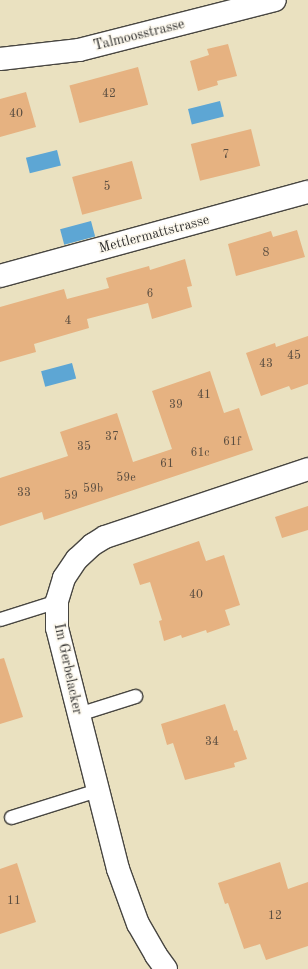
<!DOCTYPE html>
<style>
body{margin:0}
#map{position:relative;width:308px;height:969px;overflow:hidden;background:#eae1c0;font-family:"Old Standard TT",serif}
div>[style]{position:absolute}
.water>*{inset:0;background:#5da6d4;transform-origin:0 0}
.building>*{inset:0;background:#e6b281;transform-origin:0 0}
.roads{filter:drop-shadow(1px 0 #484641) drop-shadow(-1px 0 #484641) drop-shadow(0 1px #484641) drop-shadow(0 -1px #484641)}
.service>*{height:13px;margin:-6.5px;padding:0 6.5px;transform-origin:6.5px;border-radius:6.5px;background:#fff}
.minor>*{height:22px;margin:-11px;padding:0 11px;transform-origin:11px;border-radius:11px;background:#fff}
span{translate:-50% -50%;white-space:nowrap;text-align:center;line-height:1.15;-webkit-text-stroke:3px #fbf7ec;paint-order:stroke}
.number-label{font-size:12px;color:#5a4d40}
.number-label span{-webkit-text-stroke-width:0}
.street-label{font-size:14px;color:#2b2b2b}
</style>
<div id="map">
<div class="water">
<i style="left:220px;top:101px;width:16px;height:33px;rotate:76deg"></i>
<i style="left:57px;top:150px;width:16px;height:32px;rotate:76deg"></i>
<i style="left:91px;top:221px;width:16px;height:32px;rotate:75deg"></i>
<i style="left:72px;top:363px;width:16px;height:32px;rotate:75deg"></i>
</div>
<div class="building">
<i style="clip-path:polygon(228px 44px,237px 76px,217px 81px,218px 85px,198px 91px,190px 61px,209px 55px,207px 49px)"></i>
<i style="left:138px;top:67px;width:39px;height:71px;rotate:75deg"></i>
<i style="clip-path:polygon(26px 92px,36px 127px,0 137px,0 99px)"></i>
<i style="left:251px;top:129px;width:38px;height:62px;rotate:76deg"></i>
<i style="left:132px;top:161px;width:39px;height:62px;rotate:75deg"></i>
<i style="clip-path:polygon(297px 230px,305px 257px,236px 276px,228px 244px,271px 231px,273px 237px)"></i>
<i style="clip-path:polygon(185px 259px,192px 286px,187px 287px,192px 307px,152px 319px,148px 303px,87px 319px,89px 328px,34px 344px,36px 352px,0 362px,0 307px,64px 289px,67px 299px,109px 288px,106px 278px,149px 266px,150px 270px)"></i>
<i style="clip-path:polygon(308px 336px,308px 384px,291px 390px,289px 386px,261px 396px,246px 353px,275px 343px,276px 347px)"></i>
<i style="clip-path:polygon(210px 371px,224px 413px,239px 408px,253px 450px,44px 520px,42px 512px,0 526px,0 478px,68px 456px,60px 432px,117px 413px,133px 462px,172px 449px,152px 391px)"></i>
<i style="clip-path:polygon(308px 506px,308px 530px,282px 538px,275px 517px)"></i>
<i style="clip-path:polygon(199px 541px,206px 561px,224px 555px,240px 605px,225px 610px,230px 625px,207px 633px,206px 630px,182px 638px,181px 635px,164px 641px,159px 621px,162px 620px,150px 582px,140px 585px,133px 564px)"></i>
<i style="clip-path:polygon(4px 658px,23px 717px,0 724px,0 659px)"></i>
<i style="clip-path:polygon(225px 704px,234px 731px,237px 730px,247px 759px,234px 763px,235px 767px,185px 780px,173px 743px,167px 745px,161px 724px)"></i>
<i style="clip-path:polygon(280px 862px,288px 889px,308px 882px,308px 946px,266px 960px,260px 944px,244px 949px,228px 903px,225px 904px,218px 883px)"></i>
<i style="clip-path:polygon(17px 863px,36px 922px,0 934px,0 869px)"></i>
</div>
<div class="roads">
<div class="service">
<i style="left:0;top:619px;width:60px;rotate:-17.5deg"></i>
<i style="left:78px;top:714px;width:60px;rotate:-17.5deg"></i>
<i style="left:11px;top:817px;width:90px;rotate:-17.4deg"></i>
</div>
<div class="minor">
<i style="left:0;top:59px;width:80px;rotate:-6.5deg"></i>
<i style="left:79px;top:50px;width:202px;rotate:-14.3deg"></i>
<i style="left:0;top:276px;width:319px;rotate:-15.3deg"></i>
<i style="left:166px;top:969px;width:17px;rotate:-126deg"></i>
<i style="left:156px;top:955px;width:36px;rotate:-120deg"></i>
<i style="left:138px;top:924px;width:59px;rotate:-110deg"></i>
<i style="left:118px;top:869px;width:249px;rotate:-104.2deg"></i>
<i style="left:57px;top:628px;width:27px;rotate:-90deg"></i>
<i style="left:57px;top:601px;width:24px;rotate:-73deg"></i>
<i style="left:64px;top:578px;width:23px;rotate:-56deg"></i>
<i style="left:77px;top:559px;width:21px;rotate:-43deg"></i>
<i style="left:92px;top:545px;width:15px;rotate:-32deg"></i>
<i style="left:105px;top:537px;width:214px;rotate:-18.5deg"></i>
</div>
</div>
<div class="number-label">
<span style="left:109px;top:95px">42</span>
<span style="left:16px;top:115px">40</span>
<span style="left:226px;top:156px">7</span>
<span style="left:107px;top:188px">5</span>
<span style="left:266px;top:254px">8</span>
<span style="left:150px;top:295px">6</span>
<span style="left:68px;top:322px">4</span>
<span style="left:294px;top:357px">45</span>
<span style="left:266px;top:365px">43</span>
<span style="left:204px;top:396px">41</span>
<span style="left:176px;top:406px">39</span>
<span style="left:112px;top:438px">37</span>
<span style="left:232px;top:443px">61f</span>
<span style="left:84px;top:448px">35</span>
<span style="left:200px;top:454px">61c</span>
<span style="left:167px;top:465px">61</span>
<span style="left:126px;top:479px">59e</span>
<span style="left:93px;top:490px">59b</span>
<span style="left:24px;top:494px">33</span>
<span style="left:71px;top:497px">59</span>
<span style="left:196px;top:596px">40</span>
<span style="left:212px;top:743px">34</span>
<span style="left:14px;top:902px">11</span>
<span style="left:275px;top:917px">12</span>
</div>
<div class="street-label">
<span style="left:139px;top:35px;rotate:-14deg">Talmoosstrasse</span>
<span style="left:154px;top:234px;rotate:-15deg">Mettlermattstrasse</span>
<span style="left:68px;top:669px;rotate:78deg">Im Gerbelacker</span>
</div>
</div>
